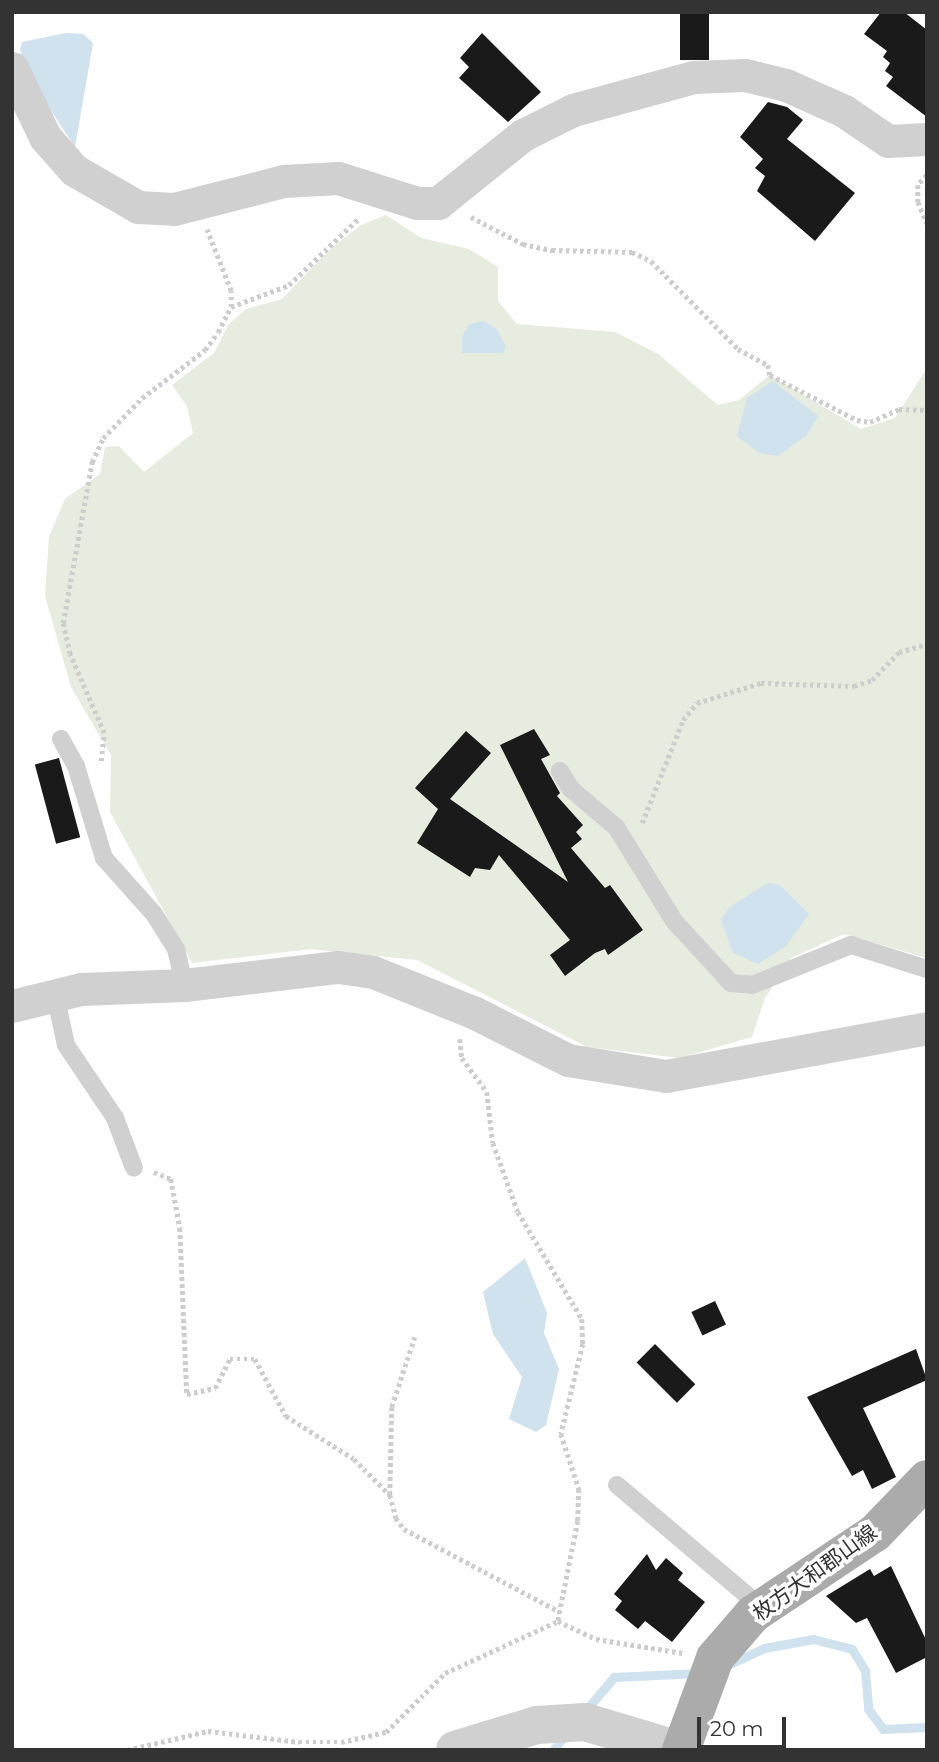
<!DOCTYPE html>
<meta charset="utf-8">
<style>
body{margin:0}
#map{position:relative;width:939px;height:1762px;overflow:hidden;background:#fff;font-family:Montserrat,"Noto Sans JP",sans-serif}
div>[style]{position:absolute}
.green>*{inset:0;background:#e6ecdf}
.water>*{inset:0;background:#cfe2ee}
.stream>*{height:9px;margin:-4.5px;padding:0 4.5px;transform-origin:4.5px;border-radius:4.5px;background:#cfe2ee}
.building>*{inset:0;background:#1a1a1a;transform-origin:0 0}
.path>*{height:4.5px;margin-top:-2.25px;transform-origin:0;background:repeating-linear-gradient(90deg,#cdcdcd 0 3.5px,transparent 0 7px)}
.service>*{height:18px;margin:-9px;padding:0 9px;transform-origin:9px;border-radius:9px;background:#d0d0d0}
.minor>*{height:33px;margin:-16.5px;padding:0 16.5px;transform-origin:16.5px;border-radius:16.5px;background:#d0d0d0}
.tertiary>*{height:38px;margin:-19px;padding:0 19px;transform-origin:19px;border-radius:19px;background:#d0d0d0}
.primary>*{height:38px;margin:-19px;padding:0 19px;transform-origin:19px;border-radius:19px;background:#ababab}
span{translate:-50% -50%;white-space:nowrap;text-align:center;line-height:1.15;-webkit-text-stroke:7px #fff;paint-order:stroke}
.street-label{font-size:21px;color:#333}
.frame{position:absolute;inset:0;border:14px solid #333;pointer-events:none}
.scale{position:absolute;left:697px;top:1717px;width:89px;height:32px;box-sizing:border-box;border:4px solid #333;border-top:0;padding-left:9px;font-size:21px;line-height:24px;white-space:nowrap;color:#333;-webkit-text-stroke:5px #fff;paint-order:stroke}
</style>
<div id="map">
<div class="green">
<i style="clip-path:polygon(386px 215px,421px 238px,469px 249px,498px 267px,498px 301px,517px 324px,615px 332px,658px 354px,718px 405px,739px 400px,770px 375px,861px 429px,895px 418px,927px 368px,927px 958px,844px 934px,791px 958px,765px 998px,752px 1037px,680px 1058px,587px 1047px,417px 960px,311px 949px,192px 963px,110px 812px,111px 755px,71px 687px,45px 596px,49px 537px,65px 499px,100px 474px,105px 447px,119px 446px,144px 472px,193px 433px,187px 406px,172px 385px,214px 353px,229px 324px,246px 309px,282px 299px,328px 251px,361px 225px)"></i>
</div>
<div class="water">
<i style="clip-path:polygon(66px 33px,83px 34px,93px 43px,75px 147px,26px 73px,20px 49px,22px 42px)"></i>
<i style="clip-path:polygon(483px 321px,497px 329px,506px 347px,503px 353px,462px 353px,462px 336px,470px 324px)"></i>
<i style="clip-path:polygon(773px 381px,818px 416px,807px 435px,778px 456px,759px 453px,737px 436px,747px 398px)"></i>
<i style="clip-path:polygon(768px 883px,780px 885px,809px 914px,786px 946px,758px 964px,733px 953px,721px 919px,731px 906px)"></i>
<i style="clip-path:polygon(525px 1258px,547px 1313px,544px 1333px,559px 1369px,546px 1425px,536px 1432px,509px 1419px,522px 1377px,493px 1334px,483px 1292px)"></i>
</div>
<div class="stream">
<i style="left:726px;top:1666px;width:42px;rotate:-25.3deg"></i>
<i style="left:764px;top:1648px;width:50px;rotate:-10.4deg"></i>
<i style="left:813px;top:1639px;width:40px;rotate:14.4deg"></i>
<i style="left:852px;top:1649px;width:26px;rotate:59deg"></i>
<i style="left:865px;top:1671px;width:38px;rotate:85deg"></i>
<i style="left:868px;top:1709px;width:25px;rotate:53deg"></i>
<i style="left:883px;top:1729px;width:44px;rotate:-2.6deg"></i>
<i style="left:585px;top:1711px;width:45px;rotate:-49.5deg"></i>
<i style="left:614px;top:1677px;width:85px;rotate:-2.7deg"></i>
<i style="left:553px;top:1750px;width:19px;rotate:-51deg"></i>
</div>
<div class="building">
<i style="left:680px;top:12px;width:29px;height:48px"></i>
<i style="clip-path:polygon(881px 12px,904px 12px,927px 30px,927px 117px,886px 86px,893px 77px,885px 71px,890px 63px,883px 57px,887px 51px,864px 34px)"></i>
<i style="clip-path:polygon(482px 33px,541px 92px,508px 122px,459px 78px,469px 67px,460px 58px)"></i>
<i style="clip-path:polygon(768px 102px,787px 107px,803px 120px,787px 139px,855px 193px,815px 241px,757px 191px,765px 176px,755px 168px,763px 159px,740px 137px)"></i>
<i style="clip-path:polygon(534px 729px,550px 755px,541px 759px,560px 793px,557px 796px,583px 825px,576px 832px,582px 839px,571px 848px,605px 888px,610px 885px,643px 930px,608px 955px,605px 949px,595px 953px,565px 976px,550px 955px,570px 940px,499px 855px,490px 870px,475px 868px,470px 877px,417px 843px,438px 809px,415px 788px,466px 731px,491px 753px,450px 799px,568px 882px,500px 745px)"></i>
<i style="left:59px;top:758px;width:82px;height:25px;rotate:75deg"></i>
<i style="left:715px;top:1301px;width:26px;height:26px;rotate:65deg"></i>
<i style="left:655px;top:1344px;width:57px;height:26px;rotate:45deg"></i>
<i style="clip-path:polygon(916px 1349px,927px 1380px,863px 1408px,896px 1477px,872px 1489px,863px 1470px,852px 1476px,807px 1397px)"></i>
<i style="clip-path:polygon(647px 1554px,656px 1570px,666px 1558px,683px 1573px,678px 1580px,705px 1602px,672px 1642px,645px 1621px,638px 1629px,615px 1610px,622px 1601px,614px 1594px)"></i>
<i style="clip-path:polygon(891px 1566px,927px 1642px,927px 1657px,896px 1673px,867px 1618px,856px 1623px,826px 1596px,870px 1569px,874px 1576px)"></i>
</div>
<div class="path">
<i style="left:927px;top:175px;width:13px;rotate:132deg"></i>
<i style="left:918px;top:185px;width:17px;rotate:90deg"></i>
<i style="left:918px;top:202px;width:23px;rotate:67deg"></i>
<i style="left:471px;top:217px;width:59px;rotate:27.4deg"></i>
<i style="left:523px;top:244px;width:30px;rotate:12deg"></i>
<i style="left:552px;top:250px;width:80px;rotate:1.4deg"></i>
<i style="left:632px;top:252px;width:21px;rotate:25deg"></i>
<i style="left:651px;top:261px;width:124px;rotate:45.3deg"></i>
<i style="left:738px;top:349px;width:34px;rotate:28deg"></i>
<i style="left:768px;top:365px;width:10px;rotate:79deg"></i>
<i style="left:770px;top:375px;width:98px;rotate:27.3deg"></i>
<i style="left:857px;top:420px;width:13px;rotate:9deg"></i>
<i style="left:870px;top:422px;width:32px;rotate:-24deg"></i>
<i style="left:899px;top:409px;width:28px;rotate:2deg"></i>
<i style="left:231px;top:307px;width:62px;rotate:-20.8deg"></i>
<i style="left:289px;top:285px;width:97px;rotate:-43.7deg"></i>
<i style="left:101px;top:761px;width:28px;rotate:-84deg"></i>
<i style="left:104px;top:733px;width:86px;rotate:-113.3deg"></i>
<i style="left:70px;top:654px;width:32px;rotate:-103deg"></i>
<i style="left:63px;top:623px;width:164px;rotate:-79.8deg"></i>
<i style="left:92px;top:462px;width:26px;rotate:-65deg"></i>
<i style="left:103px;top:438px;width:56px;rotate:-45.7deg"></i>
<i style="left:142px;top:398px;width:79px;rotate:-37.3deg"></i>
<i style="left:205px;top:350px;width:22px;rotate:-54deg"></i>
<i style="left:218px;top:332px;width:28px;rotate:-63deg"></i>
<i style="left:231px;top:307px;width:16px;rotate:-90deg"></i>
<i style="left:231px;top:291px;width:66px;rotate:-111.5deg"></i>
<i style="left:642px;top:823px;width:111px;rotate:-68.3deg"></i>
<i style="left:683px;top:720px;width:22px;rotate:-51deg"></i>
<i style="left:697px;top:703px;width:67px;rotate:-17.4deg"></i>
<i style="left:761px;top:683px;width:93px;rotate:1.8deg"></i>
<i style="left:854px;top:686px;width:19px;rotate:-18deg"></i>
<i style="left:872px;top:680px;width:39px;rotate:-46deg"></i>
<i style="left:899px;top:652px;width:29px;rotate:-16deg"></i>
<i style="left:460px;top:1039px;width:19px;rotate:84deg"></i>
<i style="left:462px;top:1058px;width:42px;rotate:53.7deg"></i>
<i style="left:487px;top:1092px;width:51px;rotate:83.3deg"></i>
<i style="left:493px;top:1143px;width:73px;rotate:70.1deg"></i>
<i style="left:518px;top:1212px;width:125px;rotate:59.1deg"></i>
<i style="left:582px;top:1319px;width:25px;rotate:88deg"></i>
<i style="left:583px;top:1344px;width:93px;rotate:103.7deg"></i>
<i style="left:561px;top:1434px;width:58px;rotate:71.9deg"></i>
<i style="left:579px;top:1489px;width:32px;rotate:92deg"></i>
<i style="left:578px;top:1521px;width:102px;rotate:101.3deg"></i>
<i style="left:154px;top:1172px;width:18px;rotate:22deg"></i>
<i style="left:171px;top:1179px;width:50px;rotate:79.6deg"></i>
<i style="left:180px;top:1228px;width:166px;rotate:87.6deg"></i>
<i style="left:187px;top:1394px;width:29px;rotate:-12deg"></i>
<i style="left:215px;top:1388px;width:33px;rotate:-63deg"></i>
<i style="left:230px;top:1359px;width:25px"></i>
<i style="left:255px;top:1359px;width:65px;rotate:61.5deg"></i>
<i style="left:286px;top:1416px;width:80px;rotate:32.3deg"></i>
<i style="left:354px;top:1459px;width:51px;rotate:45deg"></i>
<i style="left:415px;top:1337px;width:74px;rotate:108.2deg"></i>
<i style="left:392px;top:1407px;width:88px;rotate:91.3deg"></i>
<i style="left:390px;top:1495px;width:24px;rotate:75deg"></i>
<i style="left:396px;top:1518px;width:14px;rotate:54deg"></i>
<i style="left:404px;top:1529px;width:177px;rotate:28deg"></i>
<i style="left:127px;top:1750px;width:83px;rotate:-13.2deg"></i>
<i style="left:208px;top:1731px;width:92px;rotate:6.9deg"></i>
<i style="left:299px;top:1742px;width:42px"></i>
<i style="left:341px;top:1742px;width:46px;rotate:-12.5deg"></i>
<i style="left:386px;top:1732px;width:83px;rotate:-45deg"></i>
<i style="left:445px;top:1673px;width:124px;rotate:-24.7deg"></i>
<i style="left:558px;top:1621px;width:42px;rotate:25.3deg"></i>
<i style="left:596px;top:1639px;width:88px;rotate:9.1deg"></i>
</div>
<div class="service">
<i style="left:61px;top:739px;width:31px;rotate:61deg"></i>
<i style="left:76px;top:766px;width:96px;rotate:73.1deg"></i>
<i style="left:104px;top:858px;width:75px;rotate:48.2deg"></i>
<i style="left:154px;top:914px;width:41px;rotate:57.8deg"></i>
<i style="left:176px;top:949px;width:37px;rotate:77deg"></i>
<i style="left:560px;top:771px;width:21px;rotate:59deg"></i>
<i style="left:571px;top:789px;width:59px;rotate:40.2deg"></i>
<i style="left:616px;top:827px;width:110px;rotate:58.3deg"></i>
<i style="left:674px;top:921px;width:84px;rotate:47.4deg"></i>
<i style="left:731px;top:983px;width:21px;rotate:5deg"></i>
<i style="left:752px;top:985px;width:107px;rotate:-22deg"></i>
<i style="left:851px;top:945px;width:80px;rotate:17.5deg"></i>
<i style="left:55px;top:994px;width:52px;rotate:77.8deg"></i>
<i style="left:66px;top:1045px;width:88px;rotate:56.1deg"></i>
<i style="left:115px;top:1118px;width:53px;rotate:69.2deg"></i>
<i style="left:617px;top:1485px;width:190px;rotate:40.3deg"></i>
</div>
<div class="minor">
<i style="left:12px;top:68px;width:76px;rotate:64.4deg"></i>
<i style="left:45px;top:137px;width:44px;rotate:48.7deg"></i>
<i style="left:74px;top:170px;width:74px;rotate:30deg"></i>
<i style="left:138px;top:207px;width:36px;rotate:3deg"></i>
<i style="left:174px;top:209px;width:114px;rotate:-14.3deg"></i>
<i style="left:284px;top:181px;width:54px;rotate:-3.2deg"></i>
<i style="left:338px;top:178px;width:83px;rotate:17.6deg"></i>
<i style="left:417px;top:203px;width:21px"></i>
<i style="left:438px;top:203px;width:109px;rotate:-38.7deg"></i>
<i style="left:523px;top:135px;width:56px;rotate:-26.6deg"></i>
<i style="left:573px;top:110px;width:125px;rotate:-15.3deg"></i>
<i style="left:694px;top:77px;width:51px;rotate:-2.2deg"></i>
<i style="left:745px;top:75px;width:42px;rotate:13.7deg"></i>
<i style="left:786px;top:85px;width:64px;rotate:24.1deg"></i>
<i style="left:844px;top:111px;width:53px;rotate:34.3deg"></i>
<i style="left:888px;top:141px;width:39px;rotate:-3deg"></i>
<i style="left:12px;top:1006px;width:71px;rotate:-13.8deg"></i>
<i style="left:81px;top:989px;width:103px;rotate:-2.2deg"></i>
<i style="left:184px;top:985px;width:155px;rotate:-6.7deg"></i>
<i style="left:338px;top:967px;width:35px;rotate:8deg"></i>
<i style="left:373px;top:972px;width:110px;rotate:21.9deg"></i>
<i style="left:475px;top:1013px;width:104px;rotate:26.8deg"></i>
<i style="left:568px;top:1060px;width:99px;rotate:9.3deg"></i>
<i style="left:666px;top:1076px;width:265px;rotate:-10.4deg"></i>
</div>
<div class="tertiary">
<i style="left:455px;top:1750px;width:86px;rotate:-17deg"></i>
<i style="left:537px;top:1725px;width:48px;rotate:-3.6deg"></i>
<i style="left:585px;top:1722px;width:98px;rotate:16.6deg"></i>
</div>
<div class="primary">
<i style="left:681px;top:1750px;width:98px;rotate:-69.7deg"></i>
<i style="left:715px;top:1658px;width:58px;rotate:-49.2deg"></i>
<i style="left:753px;top:1614px;width:146px;rotate:-33.6deg"></i>
<i style="left:875px;top:1533px;width:75px;rotate:-46.1deg"></i>
</div>
<div class="street-label">
<span style="left:815px;top:1573px;rotate:-36deg">枚方大和郡山線</span>
</div>
<div class="frame"></div>
<div class="scale">20 m</div>
</div>
